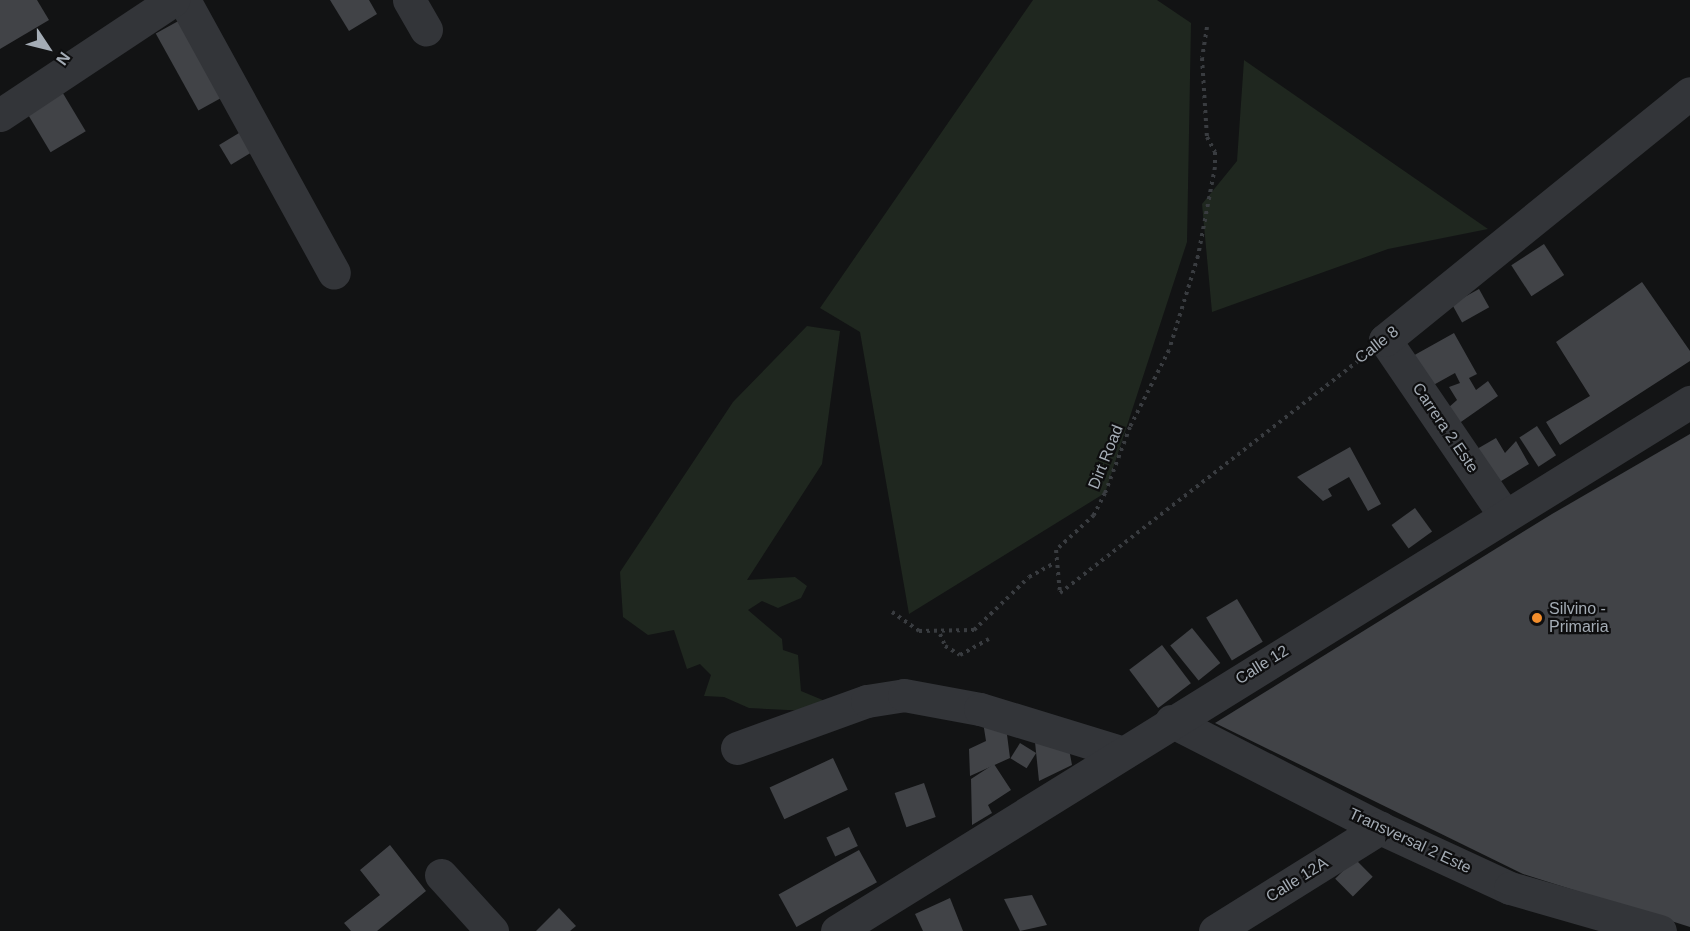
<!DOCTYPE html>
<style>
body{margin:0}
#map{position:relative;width:1690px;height:931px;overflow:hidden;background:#121314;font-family:Helvetica,sans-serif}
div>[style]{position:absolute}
.green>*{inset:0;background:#1f271f}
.building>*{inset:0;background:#414347;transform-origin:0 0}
.path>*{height:4px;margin-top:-2px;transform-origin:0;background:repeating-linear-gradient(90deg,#393c40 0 3px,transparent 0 7.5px)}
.minor>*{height:33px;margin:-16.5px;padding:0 16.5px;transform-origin:16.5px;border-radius:16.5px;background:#333539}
.dots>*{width:16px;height:16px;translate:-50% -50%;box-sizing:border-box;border:3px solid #0e0e0f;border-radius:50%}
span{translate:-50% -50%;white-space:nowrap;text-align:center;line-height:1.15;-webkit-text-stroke:4.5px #0e0e0f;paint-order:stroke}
.street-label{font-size:16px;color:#a4acb5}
.poi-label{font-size:16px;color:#a4acb5}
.left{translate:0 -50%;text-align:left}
.north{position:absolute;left:18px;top:18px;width:60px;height:60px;-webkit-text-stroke:4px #0e0e0f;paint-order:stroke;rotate:125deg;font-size:16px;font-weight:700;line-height:24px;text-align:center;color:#a4acb5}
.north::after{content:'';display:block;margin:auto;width:21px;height:27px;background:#a4acb5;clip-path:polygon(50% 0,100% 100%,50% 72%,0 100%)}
</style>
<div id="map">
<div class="green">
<i style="clip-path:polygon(1033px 0,1157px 0,1191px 23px,1187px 242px,1105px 493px,909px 614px,860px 332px,820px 308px)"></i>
<i style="clip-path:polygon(1244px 60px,1488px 229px,1388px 249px,1212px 312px,1202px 204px,1237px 161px)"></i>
<i style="clip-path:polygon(807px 326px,840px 331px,822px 464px,747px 580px,795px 577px,807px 586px,801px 598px,778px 608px,762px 601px,748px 610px,782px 639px,783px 650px,798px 655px,801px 691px,825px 701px,809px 711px,749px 708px,724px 697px,704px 696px,711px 675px,700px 664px,687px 669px,674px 630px,648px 635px,623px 617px,620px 572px,733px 402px)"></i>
</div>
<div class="building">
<i style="clip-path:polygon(0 0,37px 0,49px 20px,0 49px)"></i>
<i style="clip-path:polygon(330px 0,369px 0,377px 14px,349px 31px)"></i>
<i style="left:182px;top:19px;width:88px;height:30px;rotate:61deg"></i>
<i style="left:61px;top:90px;width:48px;height:41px;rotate:59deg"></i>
<i style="left:244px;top:130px;width:23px;height:29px;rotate:59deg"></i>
<i style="left:1544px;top:244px;width:37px;height:39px;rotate:57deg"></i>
<i style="clip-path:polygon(1642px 282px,1690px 351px,1690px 361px,1560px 445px,1546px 422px,1590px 396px,1556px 342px)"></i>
<i style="left:1479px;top:289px;width:21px;height:31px;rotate:61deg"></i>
<i style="clip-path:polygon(1454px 333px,1477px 374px,1469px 378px,1476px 390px,1488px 381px,1498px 396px,1458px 424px,1448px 408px,1457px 400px,1449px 387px,1460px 383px,1455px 373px,1428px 388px,1411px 357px)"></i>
<i style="left:1537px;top:426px;width:35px;height:21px;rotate:57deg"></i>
<i style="clip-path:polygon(1690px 434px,1690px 927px,1523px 874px,1215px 723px,1552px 514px)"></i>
<i style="clip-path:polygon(1496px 438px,1505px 453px,1516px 441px,1529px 464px,1498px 483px,1477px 449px)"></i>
<i style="clip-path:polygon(1350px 447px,1381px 504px,1368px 511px,1349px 477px,1328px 489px,1332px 496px,1323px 501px,1297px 477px)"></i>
<i style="left:1415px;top:508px;width:29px;height:29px;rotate:54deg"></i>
<i style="left:1237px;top:599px;width:50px;height:36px;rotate:59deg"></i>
<i style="left:1192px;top:628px;width:45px;height:28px;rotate:51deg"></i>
<i style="left:1162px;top:645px;width:48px;height:41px;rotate:53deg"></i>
<i style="clip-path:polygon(1005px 719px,1010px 758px,970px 776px,969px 749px,986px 741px,983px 722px)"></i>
<i style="clip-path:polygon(1035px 742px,1069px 749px,1072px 765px,1039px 781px)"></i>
<i style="left:1020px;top:743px;width:19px;height:18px;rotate:32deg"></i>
<i style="left:833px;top:758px;width:35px;height:70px;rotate:65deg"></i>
<i style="clip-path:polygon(994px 764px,1011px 790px,988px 805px,992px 813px,972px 825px,971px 779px)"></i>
<i style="left:924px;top:783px;width:36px;height:31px;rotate:71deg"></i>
<i style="left:849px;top:827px;width:21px;height:25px;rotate:65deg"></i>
<i style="clip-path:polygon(390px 845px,426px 891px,377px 931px,351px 931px,344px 923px,380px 895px,360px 870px)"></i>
<i style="left:859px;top:850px;width:37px;height:92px;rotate:61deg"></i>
<i style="left:1355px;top:859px;width:25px;height:28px;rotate:45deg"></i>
<i style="clip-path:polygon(1032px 895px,1047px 925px,1020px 931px,1004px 899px)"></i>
<i style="clip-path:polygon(950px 898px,963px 931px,923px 931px,915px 914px)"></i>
<i style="clip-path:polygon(559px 908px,576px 926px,570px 931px,536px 931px)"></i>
</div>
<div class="path">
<i style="left:1207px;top:27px;width:31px;rotate:99deg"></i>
<i style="left:1202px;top:58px;width:79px;rotate:86.4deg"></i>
<i style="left:1207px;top:137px;width:17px;rotate:62deg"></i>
<i style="left:1215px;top:152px;width:15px;rotate:90deg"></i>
<i style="left:1215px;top:167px;width:91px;rotate:100.8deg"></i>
<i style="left:1198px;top:256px;width:98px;rotate:107.1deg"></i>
<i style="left:1169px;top:350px;width:86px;rotate:116.9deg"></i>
<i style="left:1130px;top:427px;width:71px;rotate:110.7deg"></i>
<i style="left:1105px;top:493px;width:25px;rotate:117deg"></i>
<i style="left:1094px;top:515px;width:52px;rotate:137.4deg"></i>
<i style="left:1056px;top:550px;width:43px;rotate:84.7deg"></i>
<i style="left:1060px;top:593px;width:384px;rotate:-37.9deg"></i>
<i style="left:892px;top:612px;width:33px;rotate:35deg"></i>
<i style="left:919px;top:631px;width:55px;rotate:-1deg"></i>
<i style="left:974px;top:630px;width:76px;rotate:-43.9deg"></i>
<i style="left:1029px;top:577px;width:29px;rotate:-29deg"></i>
<i style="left:940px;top:634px;width:13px;rotate:67deg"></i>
<i style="left:945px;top:646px;width:17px;rotate:31deg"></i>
<i style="left:960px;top:655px;width:33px;rotate:-29deg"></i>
</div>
<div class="minor">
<i style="left:184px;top:0;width:311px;rotate:61.2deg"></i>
<i style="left:409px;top:0;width:34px;rotate:60deg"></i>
<i style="left:0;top:115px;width:208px;rotate:-33.6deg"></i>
<i style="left:1505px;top:516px;width:213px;rotate:-124.3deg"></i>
<i style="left:1385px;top:340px;width:392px;rotate:-39deg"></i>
<i style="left:1171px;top:721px;width:235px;rotate:27.1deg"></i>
<i style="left:1380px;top:828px;width:143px;rotate:24.8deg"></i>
<i style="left:1510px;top:888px;width:156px;rotate:16deg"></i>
<i style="left:737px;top:748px;width:138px;rotate:-19.9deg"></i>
<i style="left:867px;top:701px;width:37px;rotate:-9deg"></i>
<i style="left:904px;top:695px;width:77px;rotate:10.4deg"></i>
<i style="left:980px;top:709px;width:147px;rotate:17deg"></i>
<i style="left:441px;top:875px;width:76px;rotate:47.7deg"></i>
<i style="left:837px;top:931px;width:1004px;rotate:-31.81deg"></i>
<i style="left:1215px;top:931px;width:195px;rotate:-32deg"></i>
</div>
<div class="dots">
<i style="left:1537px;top:618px;background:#f38e2c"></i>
</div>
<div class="street-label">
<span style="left:1377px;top:345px;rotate:-38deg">Calle 8</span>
<span style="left:1445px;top:428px;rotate:56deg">Carrera 2 Este</span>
<span style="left:1106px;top:457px;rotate:-68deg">Dirt Road</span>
<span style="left:1262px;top:665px;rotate:-32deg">Calle 12</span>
<span style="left:1410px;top:841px;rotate:25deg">Transversal 2 Este</span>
<span style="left:1297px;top:880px;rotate:-32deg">Calle 12A</span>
</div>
<div class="poi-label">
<span class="left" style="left:1549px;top:618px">Silvino -<br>Primaria</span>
</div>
<div class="north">N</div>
</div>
